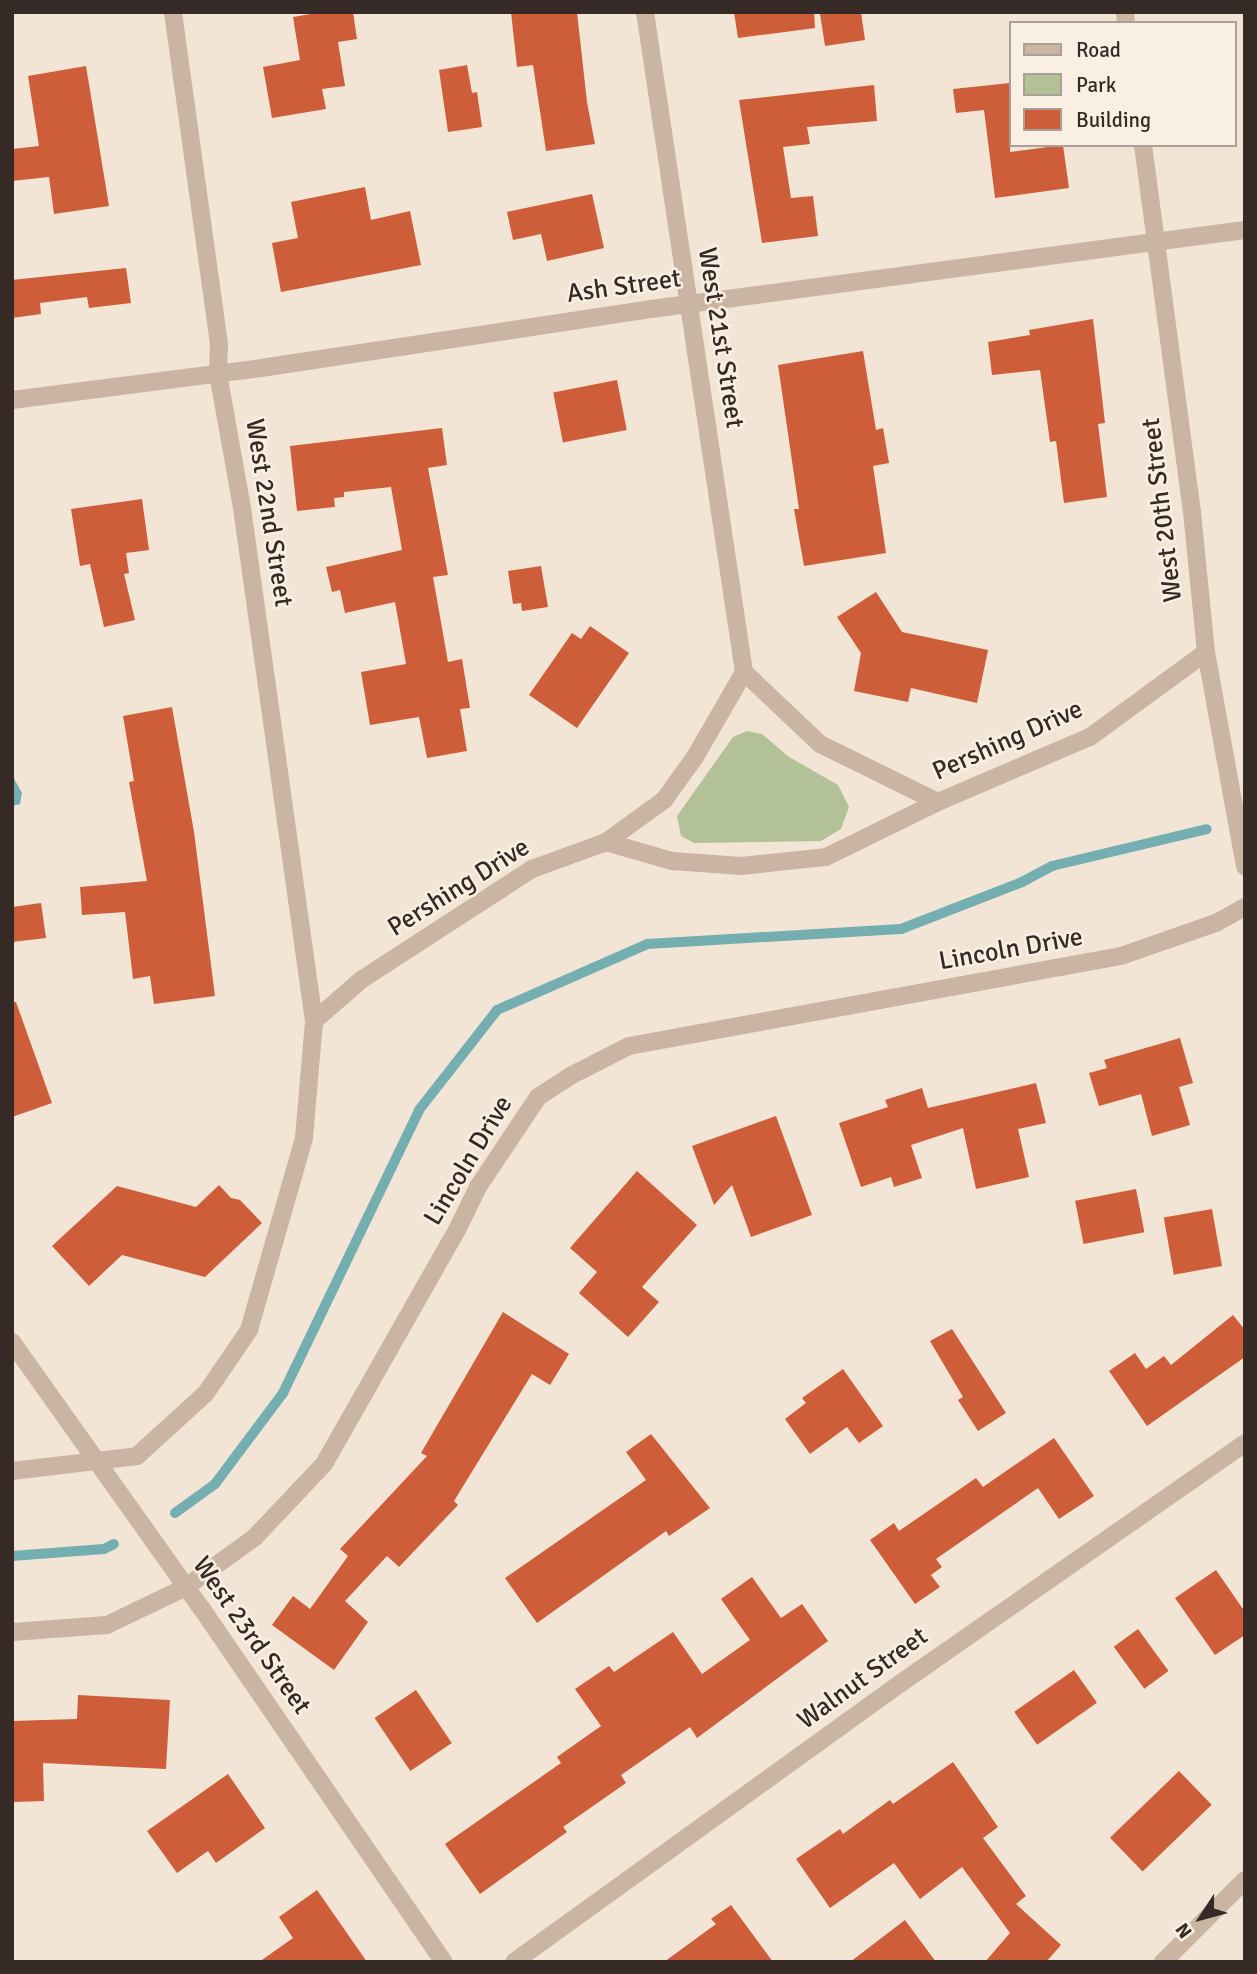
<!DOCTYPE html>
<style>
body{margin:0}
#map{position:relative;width:1257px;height:1974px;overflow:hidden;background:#f2e5d6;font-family:Signika,sans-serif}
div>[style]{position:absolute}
.green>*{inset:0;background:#b3c296}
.water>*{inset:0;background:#74aeb1}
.stream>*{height:10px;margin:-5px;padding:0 5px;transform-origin:5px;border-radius:5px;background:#74aeb1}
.building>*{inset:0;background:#cd5e39;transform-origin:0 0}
.minor>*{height:18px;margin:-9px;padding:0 9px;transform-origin:9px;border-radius:9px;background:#cab5a2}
span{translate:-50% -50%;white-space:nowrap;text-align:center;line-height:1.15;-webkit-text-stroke:5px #faefe3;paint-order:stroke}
.street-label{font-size:26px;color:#352a25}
.frame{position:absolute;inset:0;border:14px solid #352a25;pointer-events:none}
.legend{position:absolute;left:1009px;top:21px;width:228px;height:126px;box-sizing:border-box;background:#faefe3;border:2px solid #aba097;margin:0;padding:9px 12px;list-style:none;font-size:21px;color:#352a25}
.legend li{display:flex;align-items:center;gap:14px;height:35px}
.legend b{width:35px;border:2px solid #aba097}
.north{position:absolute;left:1166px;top:1883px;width:70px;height:70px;-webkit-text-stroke:5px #faefe3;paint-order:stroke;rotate:234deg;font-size:19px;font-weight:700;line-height:28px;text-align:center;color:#352a25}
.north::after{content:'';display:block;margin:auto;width:24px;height:32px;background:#352a25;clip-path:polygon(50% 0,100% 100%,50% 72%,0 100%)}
</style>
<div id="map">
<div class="green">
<i style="clip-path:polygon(747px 731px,762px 734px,789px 757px,838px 785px,849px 807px,841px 829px,821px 841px,694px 843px,681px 836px,677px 816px,733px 737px)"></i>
</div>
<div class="water">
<i style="clip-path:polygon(12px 775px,22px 793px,20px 804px,12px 806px)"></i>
</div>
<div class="stream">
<i style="left:175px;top:1513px;width:49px;rotate:-35.9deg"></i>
<i style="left:215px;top:1484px;width:114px;rotate:-53.2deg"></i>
<i style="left:283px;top:1393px;width:314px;rotate:-64.3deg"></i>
<i style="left:419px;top:1110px;width:127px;rotate:-52deg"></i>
<i style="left:497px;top:1010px;width:164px;rotate:-23.7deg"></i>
<i style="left:647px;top:944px;width:254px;rotate:-3.4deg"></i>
<i style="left:901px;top:929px;width:130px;rotate:-21.2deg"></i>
<i style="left:1022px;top:882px;width:34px;rotate:-28deg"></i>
<i style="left:1052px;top:866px;width:159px;rotate:-13.4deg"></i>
<i style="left:12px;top:1556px;width:92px;rotate:-4.4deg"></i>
<i style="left:104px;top:1549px;width:11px;rotate:-27deg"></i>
</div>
<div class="building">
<i style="clip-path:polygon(322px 12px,353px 12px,357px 39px,338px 42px,345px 86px,322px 89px,326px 109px,272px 118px,263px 67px,300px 60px,293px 17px)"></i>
<i style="clip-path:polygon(511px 12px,577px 12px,587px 102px,595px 144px,546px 151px,533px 65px,517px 67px)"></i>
<i style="clip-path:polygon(734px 12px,814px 12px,815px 28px,738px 38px)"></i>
<i style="clip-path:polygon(833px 12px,861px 12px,865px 40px,825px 46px,820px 14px)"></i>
<i style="clip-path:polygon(467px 65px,472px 93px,477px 92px,482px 127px,448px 132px,439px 70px)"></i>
<i style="clip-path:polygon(86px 66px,109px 206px,54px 214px,49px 177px,12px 181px,12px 149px,39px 146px,28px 76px)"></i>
<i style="clip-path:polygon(1010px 83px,1010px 152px,1063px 145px,1069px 188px,995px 198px,984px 110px,956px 113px,953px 89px)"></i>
<i style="clip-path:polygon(874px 85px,877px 121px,807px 127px,810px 144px,783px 147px,791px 198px,813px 196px,818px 236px,762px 243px,739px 100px)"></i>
<i style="clip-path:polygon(365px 187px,371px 220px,410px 211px,421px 265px,281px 292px,272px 243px,298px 238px,291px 202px)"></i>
<i style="clip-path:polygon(592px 194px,604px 248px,547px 261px,541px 234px,513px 240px,507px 212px)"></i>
<i style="clip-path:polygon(126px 268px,131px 303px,89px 308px,87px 297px,40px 303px,41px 314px,12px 318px,12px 280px)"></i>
<i style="clip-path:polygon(1093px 319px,1105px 423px,1098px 424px,1107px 497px,1064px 503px,1056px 441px,1050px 442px,1040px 370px,992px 375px,988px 342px,1030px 335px,1029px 330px)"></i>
<i style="clip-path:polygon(863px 351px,876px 430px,883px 428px,889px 463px,873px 466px,886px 553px,804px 566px,794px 509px,799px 509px,778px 365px)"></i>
<i style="left:617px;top:380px;width:51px;height:65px;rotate:79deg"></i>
<i style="clip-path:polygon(442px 428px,447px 465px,428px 468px,448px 575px,433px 577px,448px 662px,462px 659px,470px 708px,460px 709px,467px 751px,427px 758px,419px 717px,370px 725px,361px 672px,406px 664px,395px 602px,345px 613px,340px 590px,332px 592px,326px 567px,402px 550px,391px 487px,344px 492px,344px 497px,334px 498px,335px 507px,297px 511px,290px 446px)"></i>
<i style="clip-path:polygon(142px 499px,149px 550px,126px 553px,129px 573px,124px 574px,135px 620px,104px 627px,90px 564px,80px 566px,71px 509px)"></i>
<i style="clip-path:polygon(541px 566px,548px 607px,522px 611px,521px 603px,513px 604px,508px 571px)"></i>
<i style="clip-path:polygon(876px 592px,902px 632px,988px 650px,977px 703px,911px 688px,908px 702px,854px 691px,861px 653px,837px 617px)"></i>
<i style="clip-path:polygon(590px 626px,629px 653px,577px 728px,529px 695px,572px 633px,581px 639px)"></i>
<i style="clip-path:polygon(172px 707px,194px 832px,215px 996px,154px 1004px,150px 976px,133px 979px,125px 912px,82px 915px,80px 887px,147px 881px,129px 782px,134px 781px,123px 716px)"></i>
<i style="clip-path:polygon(41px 903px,46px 938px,12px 942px,12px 907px)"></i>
<i style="clip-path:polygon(12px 1002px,16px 1002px,52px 1103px,12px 1117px)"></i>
<i style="clip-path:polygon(1180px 1038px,1193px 1083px,1179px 1087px,1190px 1125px,1152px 1136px,1141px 1094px,1099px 1106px,1089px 1073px,1107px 1068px,1104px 1060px)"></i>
<i style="clip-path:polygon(1036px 1083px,1046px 1123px,1018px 1129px,1029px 1177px,976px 1189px,963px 1128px,911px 1145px,922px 1178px,894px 1187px,891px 1177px,861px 1187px,839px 1123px,888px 1107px,885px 1100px,922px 1088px,928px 1108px)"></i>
<i style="clip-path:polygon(776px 1116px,812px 1215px,751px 1237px,732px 1185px,714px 1205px,692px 1146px)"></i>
<i style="clip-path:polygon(637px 1171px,697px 1225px,642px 1287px,659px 1302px,628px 1337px,579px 1293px,597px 1272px,570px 1248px)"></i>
<i style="clip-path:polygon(219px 1185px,231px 1198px,240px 1200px,262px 1223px,205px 1277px,122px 1255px,89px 1286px,52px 1246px,117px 1186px,196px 1207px)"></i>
<i style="left:1136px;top:1189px;width:44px;height:62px;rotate:79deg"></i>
<i style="left:1212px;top:1209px;width:58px;height:49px;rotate:80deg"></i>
<i style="clip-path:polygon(503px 1312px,569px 1354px,550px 1385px,532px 1374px,454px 1501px,458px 1505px,399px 1567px,387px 1556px,345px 1601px,368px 1622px,334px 1670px,272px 1625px,293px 1596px,310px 1609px,348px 1556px,340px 1549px,427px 1456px,421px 1453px)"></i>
<i style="clip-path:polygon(1233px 1315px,1245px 1330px,1245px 1357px,1147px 1426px,1109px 1371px,1135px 1353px,1146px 1369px,1164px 1356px,1171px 1365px)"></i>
<i style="clip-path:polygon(952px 1329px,1006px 1413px,978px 1431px,958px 1400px,963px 1397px,930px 1341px)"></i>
<i style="clip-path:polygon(843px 1369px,883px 1426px,859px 1443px,847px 1427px,810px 1454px,785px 1419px,806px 1403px,802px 1398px)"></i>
<i style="clip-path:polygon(651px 1434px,710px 1508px,669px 1536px,666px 1531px,537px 1623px,505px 1578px,646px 1480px,626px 1452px)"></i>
<i style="clip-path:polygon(1054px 1438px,1094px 1496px,1059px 1519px,1038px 1488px,936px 1559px,942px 1567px,931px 1575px,940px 1587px,915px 1604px,870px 1540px,894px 1523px,899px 1531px,976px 1478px,983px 1487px)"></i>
<i style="clip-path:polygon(1216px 1570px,1245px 1612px,1245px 1635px,1215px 1655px,1175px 1598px)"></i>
<i style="clip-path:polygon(752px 1577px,781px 1618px,802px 1604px,828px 1641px,697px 1738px,690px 1727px,621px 1775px,626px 1783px,563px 1827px,567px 1832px,480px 1894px,445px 1844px,561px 1763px,557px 1757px,601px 1726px,575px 1689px,609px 1666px,614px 1672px,673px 1632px,702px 1674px,750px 1640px,721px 1599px)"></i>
<i style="left:1138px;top:1629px;width:52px;height:30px;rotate:54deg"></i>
<i style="left:1074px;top:1670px;width:40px;height:73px;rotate:55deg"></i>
<i style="left:416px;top:1690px;width:64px;height:50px;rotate:56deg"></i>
<i style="clip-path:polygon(78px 1695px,170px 1700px,166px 1769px,43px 1763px,44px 1801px,12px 1802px,12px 1721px,77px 1719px)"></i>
<i style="clip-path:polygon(953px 1762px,998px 1827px,983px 1838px,1026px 1896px,1016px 1904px,1061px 1945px,1046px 1962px,985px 1962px,1010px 1933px,962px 1867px,920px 1899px,894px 1863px,830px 1908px,796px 1859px,840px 1829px,843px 1834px,890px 1800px,893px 1804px)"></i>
<i style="left:1179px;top:1771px;width:47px;height:96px;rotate:46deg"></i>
<i style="clip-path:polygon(228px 1774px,265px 1828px,216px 1863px,208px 1851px,177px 1873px,147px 1831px)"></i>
<i style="clip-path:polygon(317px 1890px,367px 1962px,259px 1962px,293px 1938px,279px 1917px)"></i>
<i style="clip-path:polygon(731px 1905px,773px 1962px,664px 1962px,716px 1924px,711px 1919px)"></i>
<i style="clip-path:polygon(905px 1920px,936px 1962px,850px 1962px)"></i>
</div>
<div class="minor">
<i style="left:645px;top:12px;width:667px;rotate:81.47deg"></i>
<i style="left:744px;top:672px;width:105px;rotate:43.5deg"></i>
<i style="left:820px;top:744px;width:131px;rotate:26.2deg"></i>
<i style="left:1125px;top:12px;width:11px;rotate:85deg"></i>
<i style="left:1143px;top:145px;width:370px;rotate:82.4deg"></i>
<i style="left:1192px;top:512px;width:141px;rotate:84.3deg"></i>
<i style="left:1206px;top:652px;width:218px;rotate:79.7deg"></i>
<i style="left:12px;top:400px;width:251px;rotate:-7.3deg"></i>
<i style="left:261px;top:368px;width:394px;rotate:-8.6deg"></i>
<i style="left:651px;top:309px;width:599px;rotate:-7.58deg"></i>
<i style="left:606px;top:842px;width:72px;rotate:-35.9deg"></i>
<i style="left:664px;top:800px;width:53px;rotate:-54.2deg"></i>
<i style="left:695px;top:757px;width:98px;rotate:-60deg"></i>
<i style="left:314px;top:1021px;width:62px;rotate:-41.1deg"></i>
<i style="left:361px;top:980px;width:204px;rotate:-33deg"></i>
<i style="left:532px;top:869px;width:79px;rotate:-20deg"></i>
<i style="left:606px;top:842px;width:69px;rotate:16.1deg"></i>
<i style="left:672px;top:861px;width:69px;rotate:4.1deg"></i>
<i style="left:741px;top:866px;width:85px;rotate:-6deg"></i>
<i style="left:826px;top:857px;width:125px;rotate:-26.2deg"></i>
<i style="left:938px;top:802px;width:165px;rotate:-23.2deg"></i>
<i style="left:1090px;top:737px;width:144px;rotate:-36.2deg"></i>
<i style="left:12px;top:1342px;width:328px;rotate:54.6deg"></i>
<i style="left:202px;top:1609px;width:428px;rotate:55.6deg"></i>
<i style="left:12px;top:1471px;width:126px;rotate:-6.8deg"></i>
<i style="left:137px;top:1456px;width:93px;rotate:-42.4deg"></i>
<i style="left:206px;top:1393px;width:76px;rotate:-55.7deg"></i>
<i style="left:249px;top:1330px;width:200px;rotate:-74deg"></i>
<i style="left:304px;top:1138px;width:117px;rotate:-85.1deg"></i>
<i style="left:314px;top:1021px;width:518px;rotate:-97.99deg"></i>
<i style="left:242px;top:508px;width:137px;rotate:-100.1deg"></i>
<i style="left:218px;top:373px;width:29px;rotate:-88deg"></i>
<i style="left:219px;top:344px;width:335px;rotate:-97.9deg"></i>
<i style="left:12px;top:1632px;width:95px;rotate:-4.2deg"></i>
<i style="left:107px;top:1625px;width:88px;rotate:-25.7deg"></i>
<i style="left:186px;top:1587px;width:84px;rotate:-35.8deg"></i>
<i style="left:254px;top:1538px;width:102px;rotate:-46.6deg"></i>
<i style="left:324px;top:1464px;width:269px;rotate:-60.4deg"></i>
<i style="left:457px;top:1230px;width:48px;rotate:-64deg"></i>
<i style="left:478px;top:1187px;width:108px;rotate:-56.3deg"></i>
<i style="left:538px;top:1097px;width:40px;rotate:-32.9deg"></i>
<i style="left:572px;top:1075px;width:64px;rotate:-27deg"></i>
<i style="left:629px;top:1046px;width:500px;rotate:-10.37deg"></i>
<i style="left:1121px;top:956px;width:101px;rotate:-19.2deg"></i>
<i style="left:1216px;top:923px;width:33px;rotate:-29deg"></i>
<i style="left:514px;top:1962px;width:477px;rotate:-35.8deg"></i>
<i style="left:901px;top:1683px;width:419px;rotate:-34.9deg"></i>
<i style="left:1163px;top:1962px;width:116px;rotate:-45deg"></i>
</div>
<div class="street-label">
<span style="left:624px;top:287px;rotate:-8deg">Ash Street</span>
<span style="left:720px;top:338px;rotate:81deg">West 21st Street</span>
<span style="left:1163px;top:510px;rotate:-97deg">West 20th Street</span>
<span style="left:268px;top:513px;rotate:81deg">West 22nd Street</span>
<span style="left:1008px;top:741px;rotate:-24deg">Pershing Drive</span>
<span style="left:459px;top:888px;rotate:-32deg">Pershing Drive</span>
<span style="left:1011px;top:950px;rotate:-10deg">Lincoln Drive</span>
<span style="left:469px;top:1161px;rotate:-59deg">Lincoln Drive</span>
<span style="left:251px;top:1636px;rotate:55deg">West 23rd Street</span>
<span style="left:863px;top:1679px;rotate:-36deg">Walnut Street</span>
</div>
<div class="frame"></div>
<ul class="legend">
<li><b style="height:9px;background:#cab5a2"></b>Road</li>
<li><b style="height:19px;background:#b3c296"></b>Park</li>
<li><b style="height:19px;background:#cd5e39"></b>Building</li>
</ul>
<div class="north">N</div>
</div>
